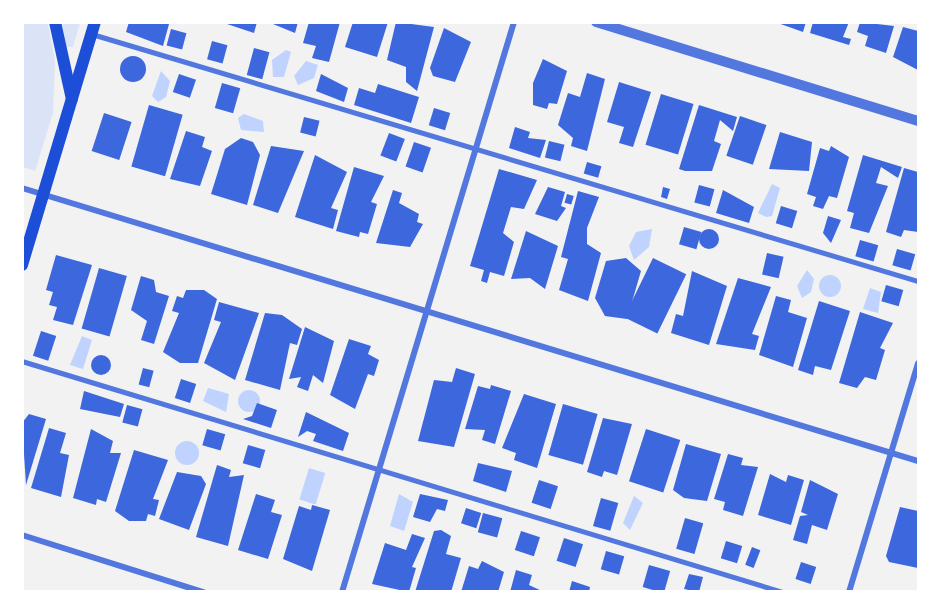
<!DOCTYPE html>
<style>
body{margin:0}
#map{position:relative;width:941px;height:614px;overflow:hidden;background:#f2f2f2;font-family:"Noto Sans",sans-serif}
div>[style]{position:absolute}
.green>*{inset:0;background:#dbe4f7}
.water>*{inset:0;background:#bfd3fe;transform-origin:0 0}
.round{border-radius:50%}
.building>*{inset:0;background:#3d67dc;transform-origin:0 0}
.service>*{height:4.5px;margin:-2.25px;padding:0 2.25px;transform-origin:2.25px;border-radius:2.25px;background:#5277de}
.minor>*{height:6px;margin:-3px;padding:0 3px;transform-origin:3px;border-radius:3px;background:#5277de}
.tertiary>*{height:10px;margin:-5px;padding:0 5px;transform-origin:5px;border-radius:5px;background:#5277de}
.secondary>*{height:12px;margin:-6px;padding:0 6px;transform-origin:6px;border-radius:6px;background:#1d4ed8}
span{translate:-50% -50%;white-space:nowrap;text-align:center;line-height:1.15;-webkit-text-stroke:5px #fff;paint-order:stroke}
.frame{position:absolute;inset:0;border:24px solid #fff;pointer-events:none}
</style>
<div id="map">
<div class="green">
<i style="clip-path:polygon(22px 23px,48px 23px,55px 61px,53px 113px,35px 171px,23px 167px)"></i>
<i style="clip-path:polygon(62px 23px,80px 23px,73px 47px,66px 47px)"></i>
</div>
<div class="water">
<i style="clip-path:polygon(286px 50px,291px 52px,284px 77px,273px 77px,272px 60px)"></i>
<i style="clip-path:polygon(306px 61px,318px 65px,314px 78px,298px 85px,294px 76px)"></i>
<i style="clip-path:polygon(161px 71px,170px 81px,166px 97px,158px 102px,152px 96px)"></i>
<i style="clip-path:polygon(244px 114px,263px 121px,264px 132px,241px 130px,238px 118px)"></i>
<i style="clip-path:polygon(772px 184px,780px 188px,772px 216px,766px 217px,758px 213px)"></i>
<i style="clip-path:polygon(652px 229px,649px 247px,634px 260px,629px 246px,636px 232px)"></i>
<i style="clip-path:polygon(807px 270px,814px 279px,811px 292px,802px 298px,797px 286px)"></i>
<i class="round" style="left:819px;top:275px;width:22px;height:22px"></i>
<i style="clip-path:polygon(870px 288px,881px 292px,878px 313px,863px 309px)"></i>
<i style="clip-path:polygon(82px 336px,92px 340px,83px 369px,70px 365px)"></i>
<i style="clip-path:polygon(208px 388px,229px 394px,226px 412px,203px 401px)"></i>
<i class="round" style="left:238px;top:390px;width:22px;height:22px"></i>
<i class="round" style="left:175px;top:441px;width:24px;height:24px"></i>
<i style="left:309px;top:468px;width:17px;height:33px;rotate:17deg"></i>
<i style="clip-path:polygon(399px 494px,413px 502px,404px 531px,390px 526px)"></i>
<i style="clip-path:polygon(634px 496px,643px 503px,630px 530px,623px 523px)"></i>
</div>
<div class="building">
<i style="clip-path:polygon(129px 22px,169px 24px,163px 46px,126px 32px)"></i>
<i style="clip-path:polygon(221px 22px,257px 22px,254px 33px)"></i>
<i style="clip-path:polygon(268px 22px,298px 22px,295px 33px)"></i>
<i style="clip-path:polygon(309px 22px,340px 22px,329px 62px,312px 58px,316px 46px,303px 43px)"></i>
<i style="clip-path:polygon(353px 22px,388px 22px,377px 57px,345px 47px)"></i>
<i style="clip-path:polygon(396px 22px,434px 27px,417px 91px,406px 82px,406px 67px,387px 60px)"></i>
<i style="clip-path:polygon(775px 22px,806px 22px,803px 32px)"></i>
<i style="clip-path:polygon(813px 22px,849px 22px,843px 37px,851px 39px,849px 45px,810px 33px)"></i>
<i style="clip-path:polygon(860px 22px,894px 26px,886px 53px,865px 46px,868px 36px,857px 32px)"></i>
<i style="clip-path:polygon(903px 27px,918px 31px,918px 70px,893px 57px)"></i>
<i style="clip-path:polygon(444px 28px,471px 42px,455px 82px,433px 76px,430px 68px)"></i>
<i style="left:171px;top:29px;width:16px;height:17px;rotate:15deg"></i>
<i style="left:212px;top:41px;width:16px;height:19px;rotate:15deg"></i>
<i style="left:254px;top:48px;width:16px;height:28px;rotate:15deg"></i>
<i class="round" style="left:120px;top:56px;width:26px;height:26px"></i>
<i style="clip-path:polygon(543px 59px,567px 71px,557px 104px,549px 103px,547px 109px,533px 105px,533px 83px)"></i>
<i style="clip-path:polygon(587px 73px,605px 79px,587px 151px,571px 146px,573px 138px,558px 125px,568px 93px,580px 97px)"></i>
<i style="left:179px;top:74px;width:18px;height:19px;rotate:19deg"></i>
<i style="clip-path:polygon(321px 74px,348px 88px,344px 102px,316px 91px)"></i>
<i style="clip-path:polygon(619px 82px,651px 92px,633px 147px,619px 143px,624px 127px,607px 122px)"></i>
<i style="left:222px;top:83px;width:19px;height:26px;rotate:16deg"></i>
<i style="clip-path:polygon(378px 84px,419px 97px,411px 123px,354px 105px,359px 88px,375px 93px)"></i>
<i style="left:661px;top:94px;width:34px;height:53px;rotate:17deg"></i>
<i style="left:149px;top:105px;width:35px;height:64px;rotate:16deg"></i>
<i style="clip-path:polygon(699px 105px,737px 117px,733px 131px,720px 120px,714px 141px,721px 144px,712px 171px,685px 171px,679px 169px)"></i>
<i style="left:434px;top:108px;width:17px;height:18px;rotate:17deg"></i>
<i style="left:104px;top:113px;width:29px;height:40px;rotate:18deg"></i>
<i style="left:740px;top:116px;width:28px;height:42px;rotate:19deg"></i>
<i style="left:304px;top:117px;width:16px;height:16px;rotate:14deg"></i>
<i style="clip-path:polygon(515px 127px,530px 132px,528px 138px,546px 140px,540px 158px,509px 148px)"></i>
<i style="clip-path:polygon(186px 131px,205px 137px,202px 147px,212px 151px,200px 186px,170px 179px)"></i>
<i style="clip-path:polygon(780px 132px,812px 142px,809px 171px,769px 169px)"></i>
<i style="left:389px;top:133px;width:17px;height:24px;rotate:21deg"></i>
<i style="clip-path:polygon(241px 138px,253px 142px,260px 155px,247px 205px,211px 194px,225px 149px)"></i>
<i style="left:549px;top:141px;width:16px;height:17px;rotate:14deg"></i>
<i style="left:414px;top:142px;width:18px;height:26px;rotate:19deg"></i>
<i style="clip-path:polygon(271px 146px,304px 151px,278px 213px,253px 205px)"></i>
<i style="clip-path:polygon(831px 146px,849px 157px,837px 198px,829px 196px,823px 209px,813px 206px,816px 197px,807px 194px,820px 148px,829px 151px)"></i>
<i style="clip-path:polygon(315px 155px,347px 172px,331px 208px,338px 210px,333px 229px,295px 217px)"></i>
<i style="clip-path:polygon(863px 155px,902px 167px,898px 178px,881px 167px,876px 183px,888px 186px,869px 233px,850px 228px,854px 213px,847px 211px)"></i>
<i style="left:587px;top:162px;width:15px;height:12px;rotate:16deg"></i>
<i style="clip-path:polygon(354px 167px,384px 176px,371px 202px,377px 204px,368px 234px,360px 232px,359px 237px,336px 231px)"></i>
<i style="clip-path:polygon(904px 168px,918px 172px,918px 232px,904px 230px,901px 237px,886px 232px)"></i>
<i style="clip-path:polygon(499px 169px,537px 180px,524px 209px,511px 207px,503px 233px,514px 242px,504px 276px,490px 272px,487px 283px,481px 281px,484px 270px,470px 266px)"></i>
<i style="left:699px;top:185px;width:16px;height:18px;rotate:15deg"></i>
<i style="clip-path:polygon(548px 187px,565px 192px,561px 206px,566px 208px,557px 221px,535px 214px)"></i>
<i style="clip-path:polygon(663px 187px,670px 189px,667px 199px,661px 197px)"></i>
<i style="clip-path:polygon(393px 190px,402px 193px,399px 203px,419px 214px,417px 222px,423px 224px,410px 247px,376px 243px)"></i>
<i style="clip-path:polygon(723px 190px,754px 207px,749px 223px,716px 213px)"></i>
<i style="clip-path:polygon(578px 191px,599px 197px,587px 228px,587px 244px,601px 253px,588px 301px,559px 290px,568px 259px,561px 257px)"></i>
<i style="left:567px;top:194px;width:7px;height:9px;rotate:16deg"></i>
<i style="left:781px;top:206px;width:17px;height:18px;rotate:17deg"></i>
<i style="clip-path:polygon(828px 216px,841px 220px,831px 243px,823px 233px)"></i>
<i style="left:684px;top:227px;width:18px;height:18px;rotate:16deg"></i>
<i class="round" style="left:699px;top:229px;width:20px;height:20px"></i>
<i style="clip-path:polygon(526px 231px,558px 246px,545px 289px,530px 278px,511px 279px)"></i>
<i style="left:860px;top:240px;width:19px;height:17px;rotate:16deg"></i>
<i style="left:897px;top:249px;width:19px;height:17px;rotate:16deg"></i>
<i style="left:767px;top:253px;width:17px;height:22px;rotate:13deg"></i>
<i style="clip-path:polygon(56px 255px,92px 265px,73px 325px,53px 320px,57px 307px,49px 305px,53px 292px,46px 290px)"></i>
<i style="clip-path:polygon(626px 258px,641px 271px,627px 319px,605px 316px,595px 298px,606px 261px)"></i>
<i style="left:653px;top:258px;width:37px;height:66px;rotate:26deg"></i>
<i style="left:99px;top:268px;width:29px;height:63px;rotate:16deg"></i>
<i style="clip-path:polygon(692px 271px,727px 286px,709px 345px,671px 333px,676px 314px,683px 316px)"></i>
<i style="clip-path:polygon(141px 276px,154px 280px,156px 292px,169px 296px,154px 344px,141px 340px,147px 321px,131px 310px)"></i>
<i style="clip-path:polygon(738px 278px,771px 287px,752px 334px,759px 336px,755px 350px,716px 344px)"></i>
<i style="left:886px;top:285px;width:18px;height:17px;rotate:16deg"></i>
<i style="clip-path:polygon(186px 290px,204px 290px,217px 299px,198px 363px,180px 363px,163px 352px,179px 313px,172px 311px,177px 296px,183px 298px)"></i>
<i style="clip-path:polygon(776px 296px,791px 300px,788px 312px,807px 318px,793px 367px,759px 355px)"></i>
<i style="clip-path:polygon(819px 301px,850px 311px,831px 370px,815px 366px,813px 375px,798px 370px)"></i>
<i style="clip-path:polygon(219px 302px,259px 313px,235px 380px,204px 363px,221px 322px,214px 320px)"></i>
<i style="clip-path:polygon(860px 312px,893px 323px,880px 348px,885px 350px,876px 380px,865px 377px,857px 388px,839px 383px)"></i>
<i style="clip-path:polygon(265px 313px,282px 315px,302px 329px,297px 345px,290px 343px,280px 390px,245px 380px)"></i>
<i style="clip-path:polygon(305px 327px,334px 341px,323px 383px,313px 375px,308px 391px,297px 387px,301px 377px,289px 379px)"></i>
<i style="left:41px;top:331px;width:16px;height:26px;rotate:18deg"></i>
<i style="clip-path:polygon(349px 339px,371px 346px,368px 354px,379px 360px,374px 376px,368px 374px,355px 409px,330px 395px)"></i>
<i class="round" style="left:91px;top:355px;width:20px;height:20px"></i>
<i style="left:143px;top:368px;width:11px;height:17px;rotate:15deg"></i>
<i style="clip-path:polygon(456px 368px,475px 374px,454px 447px,418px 441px,434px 380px,452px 382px)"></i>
<i style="left:181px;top:379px;width:16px;height:20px;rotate:18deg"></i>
<i style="clip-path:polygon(491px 385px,511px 391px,495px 444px,482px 440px,485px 430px,465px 429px,478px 386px,490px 389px)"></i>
<i style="clip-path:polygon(84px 391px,124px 404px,120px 417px,80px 409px)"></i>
<i style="clip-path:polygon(524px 394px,556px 404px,537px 468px,514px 460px,516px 453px,502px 448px)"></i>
<i style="clip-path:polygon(257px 403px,277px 410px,271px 428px,243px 419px,252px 416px)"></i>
<i style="left:563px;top:404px;width:36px;height:53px;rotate:16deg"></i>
<i style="left:127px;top:405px;width:16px;height:18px;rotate:15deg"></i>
<i style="clip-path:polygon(306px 412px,349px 433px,343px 451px,313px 441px,316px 434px,307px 431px,298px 437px)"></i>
<i style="clip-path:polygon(29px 414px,46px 419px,26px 485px,22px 423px)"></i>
<i style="clip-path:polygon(603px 418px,632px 424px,617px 475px,604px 471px,602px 477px,587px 472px)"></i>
<i style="clip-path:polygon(49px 428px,66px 433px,60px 453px,69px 455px,61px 497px,31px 488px)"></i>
<i style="clip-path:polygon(91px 429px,113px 441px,110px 453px,121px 453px,106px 502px,97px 499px,96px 505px,73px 498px)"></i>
<i style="left:207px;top:429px;width:19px;height:17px;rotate:16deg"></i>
<i style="left:646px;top:429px;width:36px;height:55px;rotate:18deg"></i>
<i style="clip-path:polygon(686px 444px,721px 454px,707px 501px,684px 498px,673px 490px)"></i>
<i style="left:248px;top:445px;width:18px;height:19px;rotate:16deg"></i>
<i style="clip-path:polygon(134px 450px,168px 460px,153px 499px,159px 500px,155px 516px,148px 514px,146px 521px,129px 521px,115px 511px)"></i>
<i style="clip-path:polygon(728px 454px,743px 458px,741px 465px,758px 467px,743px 516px,723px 510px,725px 502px,714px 499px)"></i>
<i style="clip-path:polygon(478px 463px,512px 471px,506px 492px,473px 481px)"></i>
<i style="clip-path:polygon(217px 465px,231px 470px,229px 477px,244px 475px,228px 546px,196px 537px)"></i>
<i style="clip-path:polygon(177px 472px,201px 476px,206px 484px,189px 530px,159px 519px)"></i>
<i style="clip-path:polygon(770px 474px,786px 482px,788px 475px,804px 480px,791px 525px,758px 515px)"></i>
<i style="left:539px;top:480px;width:20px;height:24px;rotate:18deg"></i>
<i style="clip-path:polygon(810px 480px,838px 494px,827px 530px,812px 525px,807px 544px,793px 540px,800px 516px,808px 515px,801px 512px)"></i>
<i style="clip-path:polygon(256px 494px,275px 500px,271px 512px,282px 515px,268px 559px,238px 550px)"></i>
<i style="clip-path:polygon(420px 494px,448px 500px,445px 511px,437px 509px,430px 522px,413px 517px)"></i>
<i style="left:601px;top:498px;width:18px;height:29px;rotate:16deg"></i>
<i style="clip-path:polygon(312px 505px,330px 510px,312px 571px,283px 559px,299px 506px,311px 510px)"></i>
<i style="clip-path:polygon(900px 507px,918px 511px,918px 568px,889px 562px,886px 556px)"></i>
<i style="left:466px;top:508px;width:16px;height:16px;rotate:18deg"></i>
<i style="left:483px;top:513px;width:20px;height:20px;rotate:15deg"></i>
<i style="left:685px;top:518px;width:19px;height:32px;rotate:16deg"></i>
<i style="clip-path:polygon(441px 530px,451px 536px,446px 554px,461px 558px,451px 592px,415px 592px,434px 531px)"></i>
<i style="left:521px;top:531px;width:20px;height:20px;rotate:18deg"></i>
<i style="clip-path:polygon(412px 534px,425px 538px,412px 567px,416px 568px,409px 592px,372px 584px,385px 543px,406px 550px)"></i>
<i style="left:564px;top:538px;width:20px;height:24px;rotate:18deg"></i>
<i style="left:726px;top:541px;width:17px;height:18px;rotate:17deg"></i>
<i style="left:752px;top:547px;width:9px;height:19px;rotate:21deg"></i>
<i style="left:606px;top:551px;width:19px;height:19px;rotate:16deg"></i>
<i style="clip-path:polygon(482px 561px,504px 572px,498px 592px,461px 592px,469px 566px,478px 569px)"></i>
<i style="left:801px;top:562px;width:16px;height:18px;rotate:18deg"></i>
<i style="left:649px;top:565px;width:22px;height:23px;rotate:16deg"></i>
<i style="clip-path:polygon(516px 570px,532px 575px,529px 585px,544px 592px,510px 592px)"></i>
<i style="clip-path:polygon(689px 574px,703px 577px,699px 592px,684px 589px)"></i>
<i style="clip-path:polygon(572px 581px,590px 587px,589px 592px,569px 592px)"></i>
</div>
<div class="service">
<i style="left:92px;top:34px;width:862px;rotate:16.65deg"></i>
<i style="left:22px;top:361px;width:795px;rotate:16.89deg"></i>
</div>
<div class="minor">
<i style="left:22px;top:188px;width:937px;rotate:16.95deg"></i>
<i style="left:22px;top:535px;width:190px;rotate:17.5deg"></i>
<i style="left:342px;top:592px;width:595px;rotate:-73.21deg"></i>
<i style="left:849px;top:592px;width:239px;rotate:-73.2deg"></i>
</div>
<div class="tertiary">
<i style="left:596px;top:22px;width:337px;rotate:17.1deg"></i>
</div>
<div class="secondary">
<i style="left:55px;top:22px;width:79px;rotate:77.6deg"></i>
<i style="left:22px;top:265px;width:254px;rotate:-73.3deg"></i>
</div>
<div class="frame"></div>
</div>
